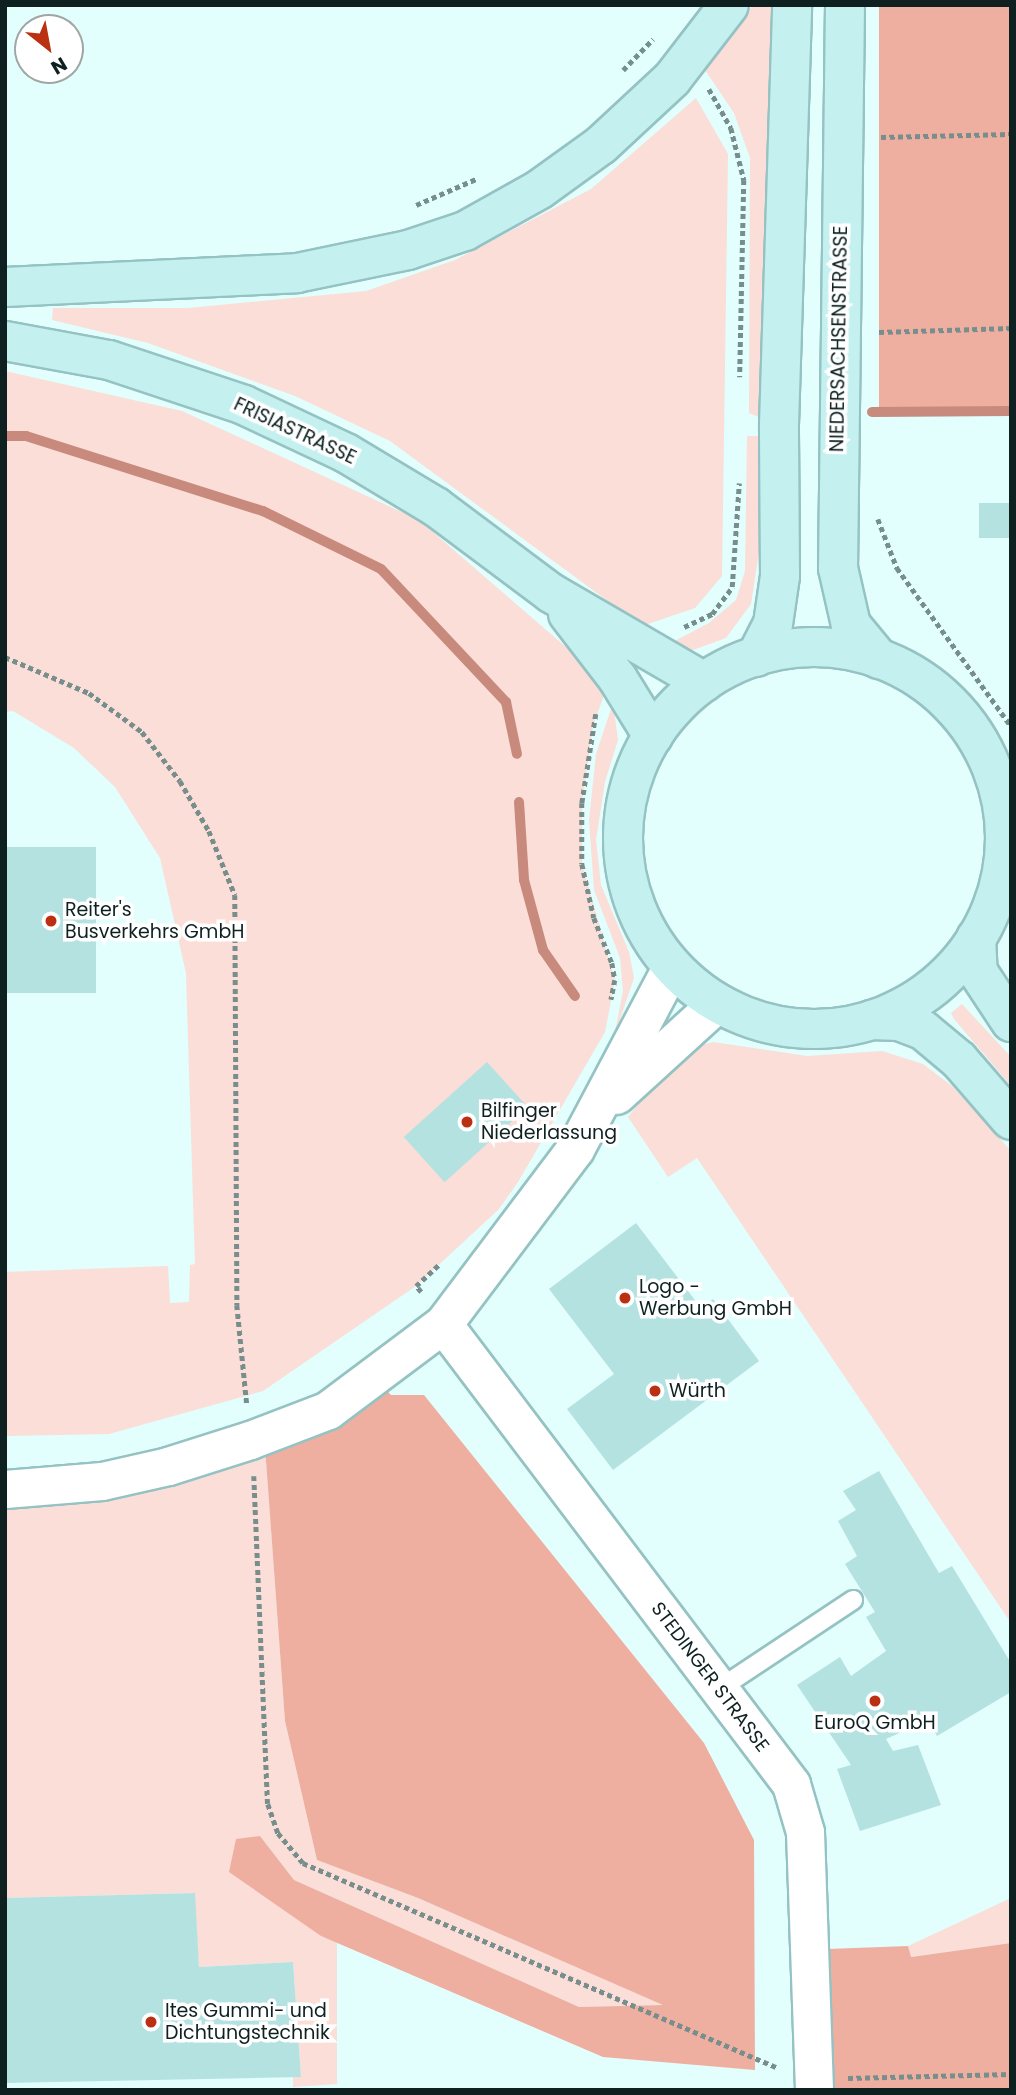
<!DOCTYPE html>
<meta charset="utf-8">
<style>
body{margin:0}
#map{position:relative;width:1016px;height:2095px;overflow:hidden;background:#e2fefd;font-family:Poppins,sans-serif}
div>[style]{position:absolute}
.green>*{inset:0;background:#faded7}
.forest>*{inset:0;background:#efafa0;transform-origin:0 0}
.stream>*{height:10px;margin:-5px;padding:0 5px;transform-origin:5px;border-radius:5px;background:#c78a7c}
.building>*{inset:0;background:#b4e2e1;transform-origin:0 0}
.path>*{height:4.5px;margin-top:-2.25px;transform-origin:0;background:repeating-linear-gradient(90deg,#778e8d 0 5px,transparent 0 8.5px)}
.roads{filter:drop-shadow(2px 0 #95c2c2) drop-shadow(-2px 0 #95c2c2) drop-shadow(0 2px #95c2c2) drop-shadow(0 -2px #95c2c2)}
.service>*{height:18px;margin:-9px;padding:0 9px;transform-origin:9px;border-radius:9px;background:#fff}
.minor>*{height:37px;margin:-18.5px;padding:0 18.5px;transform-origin:18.5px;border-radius:18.5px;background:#fff}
.secondary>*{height:38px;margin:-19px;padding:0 19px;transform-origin:19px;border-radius:19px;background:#c5f0f0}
.secondary>.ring{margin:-19px;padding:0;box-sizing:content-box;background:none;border:38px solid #c5f0f0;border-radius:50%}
.dots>*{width:19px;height:19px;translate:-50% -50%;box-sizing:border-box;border:4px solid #fff;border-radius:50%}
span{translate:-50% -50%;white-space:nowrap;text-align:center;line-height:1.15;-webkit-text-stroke:7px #fff;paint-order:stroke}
.street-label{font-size:19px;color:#0e2020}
.poi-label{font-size:19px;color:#0e2020}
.left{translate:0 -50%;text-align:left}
.frame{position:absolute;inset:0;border:7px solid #0e2020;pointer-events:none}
.north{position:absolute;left:14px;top:14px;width:70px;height:70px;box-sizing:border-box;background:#fff;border:2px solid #9fa6a6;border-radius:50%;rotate:149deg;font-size:19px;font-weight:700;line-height:28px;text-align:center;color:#0e2020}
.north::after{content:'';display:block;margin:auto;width:24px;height:32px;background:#bb3010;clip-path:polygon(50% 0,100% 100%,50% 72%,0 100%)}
</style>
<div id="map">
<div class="green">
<i style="clip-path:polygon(753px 5px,777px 5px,759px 417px,749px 413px,750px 158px,734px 113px,705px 70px)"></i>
<i style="clip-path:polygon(696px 98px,728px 154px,722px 576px,695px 608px,642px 626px,390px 441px,295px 396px,148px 343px,52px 320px,53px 308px,188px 308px,366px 291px,455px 260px,591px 189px)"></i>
<i style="clip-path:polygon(5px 371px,182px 411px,419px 520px,603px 679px,604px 695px,593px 726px,582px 803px,582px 864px,615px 980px,605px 1032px,518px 1182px,499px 1209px,416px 1286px,263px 1391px,109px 1434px,5px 1436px,5px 1272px,168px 1266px,170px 1303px,189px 1302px,190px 1265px,195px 1264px,186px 973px,160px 858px,115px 787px,74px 748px,13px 711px,5px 712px)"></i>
<i style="clip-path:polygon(747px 436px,758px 436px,759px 552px,751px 604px,726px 638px,693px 650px,669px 644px,709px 623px,736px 600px,745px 571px)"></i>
<i style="clip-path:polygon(613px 703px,618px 740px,605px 782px,596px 840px,601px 885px,629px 952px,634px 978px,614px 1037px,623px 991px,620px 958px,594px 890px,589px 820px,596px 754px)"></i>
<i style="clip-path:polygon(962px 1004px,1011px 1057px,1011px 1086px,954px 1019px,951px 1013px)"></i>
<i style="clip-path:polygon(713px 1042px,807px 1056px,882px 1051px,923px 1064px,952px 1086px,1011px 1151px,1011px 1623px,697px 1158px,668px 1177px,628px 1117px,664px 1070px,695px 1047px)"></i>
<i style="clip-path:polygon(265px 1447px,285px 1721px,317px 1860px,418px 1898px,665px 2005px,579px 2007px,294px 1880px,260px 1836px,321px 1936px,337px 1942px,337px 2084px,293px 2087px,293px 2077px,301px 2077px,293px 1962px,199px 1967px,194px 1893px,5px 1898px,5px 1498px)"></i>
<i style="clip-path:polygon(1011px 1898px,1011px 1943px,910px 1957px,908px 1946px)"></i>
</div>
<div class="forest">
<i style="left:879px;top:5px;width:132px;height:407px"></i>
<i style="clip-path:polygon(383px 1386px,391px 1395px,424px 1395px,704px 1743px,754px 1840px,755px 2070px,603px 2057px,321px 1936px,229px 1872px,236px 1839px,260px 1836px,294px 1880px,579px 2007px,663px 2005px,418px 1898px,317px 1860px,285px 1721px,265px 1447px)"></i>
<i style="clip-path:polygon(1011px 1943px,1011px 2090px,834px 2090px,827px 1949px,908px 1946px,911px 1957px)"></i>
</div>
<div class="stream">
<i style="left:872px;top:412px;width:139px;rotate:-0.4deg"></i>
<i style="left:5px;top:436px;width:21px"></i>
<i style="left:26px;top:436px;width:249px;rotate:17.6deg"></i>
<i style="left:263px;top:511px;width:131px;rotate:26.2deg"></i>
<i style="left:381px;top:569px;width:183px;rotate:46.8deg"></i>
<i style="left:506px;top:702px;width:53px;rotate:78.1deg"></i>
<i style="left:519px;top:802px;width:78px;rotate:86.3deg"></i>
<i style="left:524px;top:880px;width:73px;rotate:74.8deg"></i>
<i style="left:543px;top:950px;width:56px;rotate:55.2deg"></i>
</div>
<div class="building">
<i style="left:1011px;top:503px;width:35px;height:32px;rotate:90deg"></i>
<i style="left:96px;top:847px;width:146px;height:91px;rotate:90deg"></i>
<i style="left:487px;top:1062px;width:61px;height:112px;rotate:48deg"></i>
<i style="clip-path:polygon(636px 1223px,701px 1308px,713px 1299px,759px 1361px,613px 1470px,567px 1409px,614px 1374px,549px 1289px)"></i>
<i style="clip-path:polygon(879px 1471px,939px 1573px,952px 1566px,1011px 1663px,1011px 1692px,937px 1736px,928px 1720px,886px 1739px,893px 1751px,918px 1745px,941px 1805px,860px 1831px,837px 1769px,851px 1765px,797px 1685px,840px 1657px,851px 1676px,886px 1651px,866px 1617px,875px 1612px,845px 1564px,857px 1556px,838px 1521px,856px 1510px,843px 1491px)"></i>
<i style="clip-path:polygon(195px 1893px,199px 1967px,293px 1962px,301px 2077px,5px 2083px,5px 1898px)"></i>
</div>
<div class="path">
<i style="left:623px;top:70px;width:43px;rotate:-45.9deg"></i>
<i style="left:709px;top:89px;width:45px;rotate:60.6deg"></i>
<i style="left:731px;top:128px;width:54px;rotate:76deg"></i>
<i style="left:744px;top:180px;width:197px;rotate:91.2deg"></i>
<i style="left:881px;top:137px;width:130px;rotate:-1.3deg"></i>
<i style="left:416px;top:205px;width:65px;rotate:-23.4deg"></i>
<i style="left:879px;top:332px;width:132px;rotate:-1.7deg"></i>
<i style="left:878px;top:519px;width:53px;rotate:68.8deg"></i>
<i style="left:897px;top:568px;width:195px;rotate:54.2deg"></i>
<i style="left:684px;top:627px;width:31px;rotate:-25deg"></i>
<i style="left:712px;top:614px;width:34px;rotate:-53deg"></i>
<i style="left:732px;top:587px;width:104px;rotate:-86.1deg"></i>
<i style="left:5px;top:657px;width:91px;rotate:23.2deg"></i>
<i style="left:89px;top:693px;width:66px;rotate:36.3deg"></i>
<i style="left:142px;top:732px;width:62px;rotate:52.2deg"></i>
<i style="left:180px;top:781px;width:58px;rotate:59.9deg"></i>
<i style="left:209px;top:831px;width:69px;rotate:67.9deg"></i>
<i style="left:235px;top:895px;width:410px;rotate:89.7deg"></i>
<i style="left:237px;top:1305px;width:100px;rotate:84.3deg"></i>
<i style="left:596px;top:714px;width:90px;rotate:98.9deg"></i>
<i style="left:582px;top:803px;width:61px;rotate:90deg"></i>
<i style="left:582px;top:864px;width:55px;rotate:77.5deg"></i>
<i style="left:594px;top:918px;width:48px;rotate:68.2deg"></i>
<i style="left:612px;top:963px;width:17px;rotate:80deg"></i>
<i style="left:615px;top:980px;width:20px;rotate:101deg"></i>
<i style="left:421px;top:1292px;width:8px;rotate:-130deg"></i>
<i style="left:416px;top:1286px;width:33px;rotate:-43deg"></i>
<i style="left:254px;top:1476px;width:328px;rotate:87.6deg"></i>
<i style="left:268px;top:1804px;width:31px;rotate:71deg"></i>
<i style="left:278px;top:1833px;width:39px;rotate:50deg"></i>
<i style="left:303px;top:1863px;width:517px;rotate:23.34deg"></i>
<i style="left:848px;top:2078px;width:163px;rotate:-1.4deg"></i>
</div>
<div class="roads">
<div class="service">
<i style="left:719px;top:1689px;width:161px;rotate:-33.6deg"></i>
</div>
<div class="minor">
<i style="left:997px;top:784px;width:14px;rotate:12deg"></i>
<i style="left:1004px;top:843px;width:7px;rotate:-8deg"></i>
<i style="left:616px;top:1095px;width:137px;rotate:-42.3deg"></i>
<i style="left:443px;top:1324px;width:577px;rotate:52.89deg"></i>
<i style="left:791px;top:1784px;width:50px;rotate:73.7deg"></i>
<i style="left:805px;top:1832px;width:258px;rotate:88deg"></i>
<i style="left:5px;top:1489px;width:97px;rotate:-4.7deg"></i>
<i style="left:102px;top:1481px;width:68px;rotate:-12.8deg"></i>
<i style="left:168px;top:1466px;width:86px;rotate:-17.6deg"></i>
<i style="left:250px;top:1440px;width:84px;rotate:-21deg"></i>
<i style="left:328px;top:1410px;width:144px;rotate:-36.8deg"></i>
<i style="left:443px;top:1324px;width:219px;rotate:-53deg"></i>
<i style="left:575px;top:1149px;width:207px;rotate:-62.1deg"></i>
</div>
<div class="secondary">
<i style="left:845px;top:5px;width:563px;rotate:90.71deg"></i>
<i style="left:838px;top:568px;width:58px;rotate:77.2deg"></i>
<i style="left:851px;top:625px;width:44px;rotate:50.5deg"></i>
<i style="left:5px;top:287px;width:292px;rotate:-2.7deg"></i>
<i style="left:297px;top:273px;width:113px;rotate:-11.7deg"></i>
<i style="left:408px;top:250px;width:60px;rotate:-18.4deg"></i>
<i style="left:465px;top:231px;width:86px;rotate:-29.2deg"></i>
<i style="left:540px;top:189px;width:75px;rotate:-35.8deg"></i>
<i style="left:601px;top:145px;width:97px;rotate:-42.9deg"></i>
<i style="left:672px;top:79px;width:93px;rotate:-52.4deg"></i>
<i style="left:5px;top:341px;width:106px;rotate:10.4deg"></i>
<i style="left:109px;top:360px;width:142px;rotate:18.4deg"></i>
<i style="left:244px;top:405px;width:113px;rotate:25.2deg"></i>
<i style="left:346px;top:453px;width:105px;rotate:31deg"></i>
<i style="left:436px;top:507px;width:144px;rotate:36.8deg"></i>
<i style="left:551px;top:593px;width:177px;rotate:30.2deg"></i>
<i style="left:568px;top:614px;width:82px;rotate:52.4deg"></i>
<i style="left:618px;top:679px;width:67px;rotate:58.4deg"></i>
<i class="ring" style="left:623px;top:647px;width:344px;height:344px"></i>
<i style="left:756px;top:657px;width:37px;rotate:-63deg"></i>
<i style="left:773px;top:624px;width:49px;rotate:-81.7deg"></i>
<i style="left:780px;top:576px;width:151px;rotate:-90.4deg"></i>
<i style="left:779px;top:425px;width:420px;rotate:-88.2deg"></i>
<i style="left:976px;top:938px;width:34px;rotate:87deg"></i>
<i style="left:978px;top:972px;width:60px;rotate:56.6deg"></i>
<i style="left:871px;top:1020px;width:28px;rotate:2deg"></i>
<i style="left:899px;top:1021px;width:26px;rotate:21deg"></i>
<i style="left:923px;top:1030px;width:47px;rotate:39.8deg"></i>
<i style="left:959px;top:1060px;width:79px;rotate:49.1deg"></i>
</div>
</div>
<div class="dots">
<i style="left:51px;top:921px;background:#bb3010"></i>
<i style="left:467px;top:1122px;background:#bb3010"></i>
<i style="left:625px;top:1298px;background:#bb3010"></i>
<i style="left:655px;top:1391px;background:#bb3010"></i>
<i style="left:875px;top:1701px;background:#bb3010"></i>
<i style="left:151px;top:2022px;background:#bb3010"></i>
</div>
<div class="street-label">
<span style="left:839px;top:339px;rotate:-89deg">NIEDERSACHSENSTRASSE</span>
<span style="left:295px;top:431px;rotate:25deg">FRISIASTRASSE</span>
<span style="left:710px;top:1677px;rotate:53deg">STEDINGER STRASSE</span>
</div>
<div class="poi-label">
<span class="left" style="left:65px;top:921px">Reiter's<br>Busverkehrs GmbH</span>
<span class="left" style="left:481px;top:1122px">Bilfinger<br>Niederlassung</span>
<span class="left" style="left:639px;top:1298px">Logo -<br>Werbung GmbH</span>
<span class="left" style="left:669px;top:1391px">Würth</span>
<span style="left:875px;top:1723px">EuroQ GmbH</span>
<span class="left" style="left:165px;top:2022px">Ites Gummi- und<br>Dichtungstechnik</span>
</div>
<div class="frame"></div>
<div class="north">N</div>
</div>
